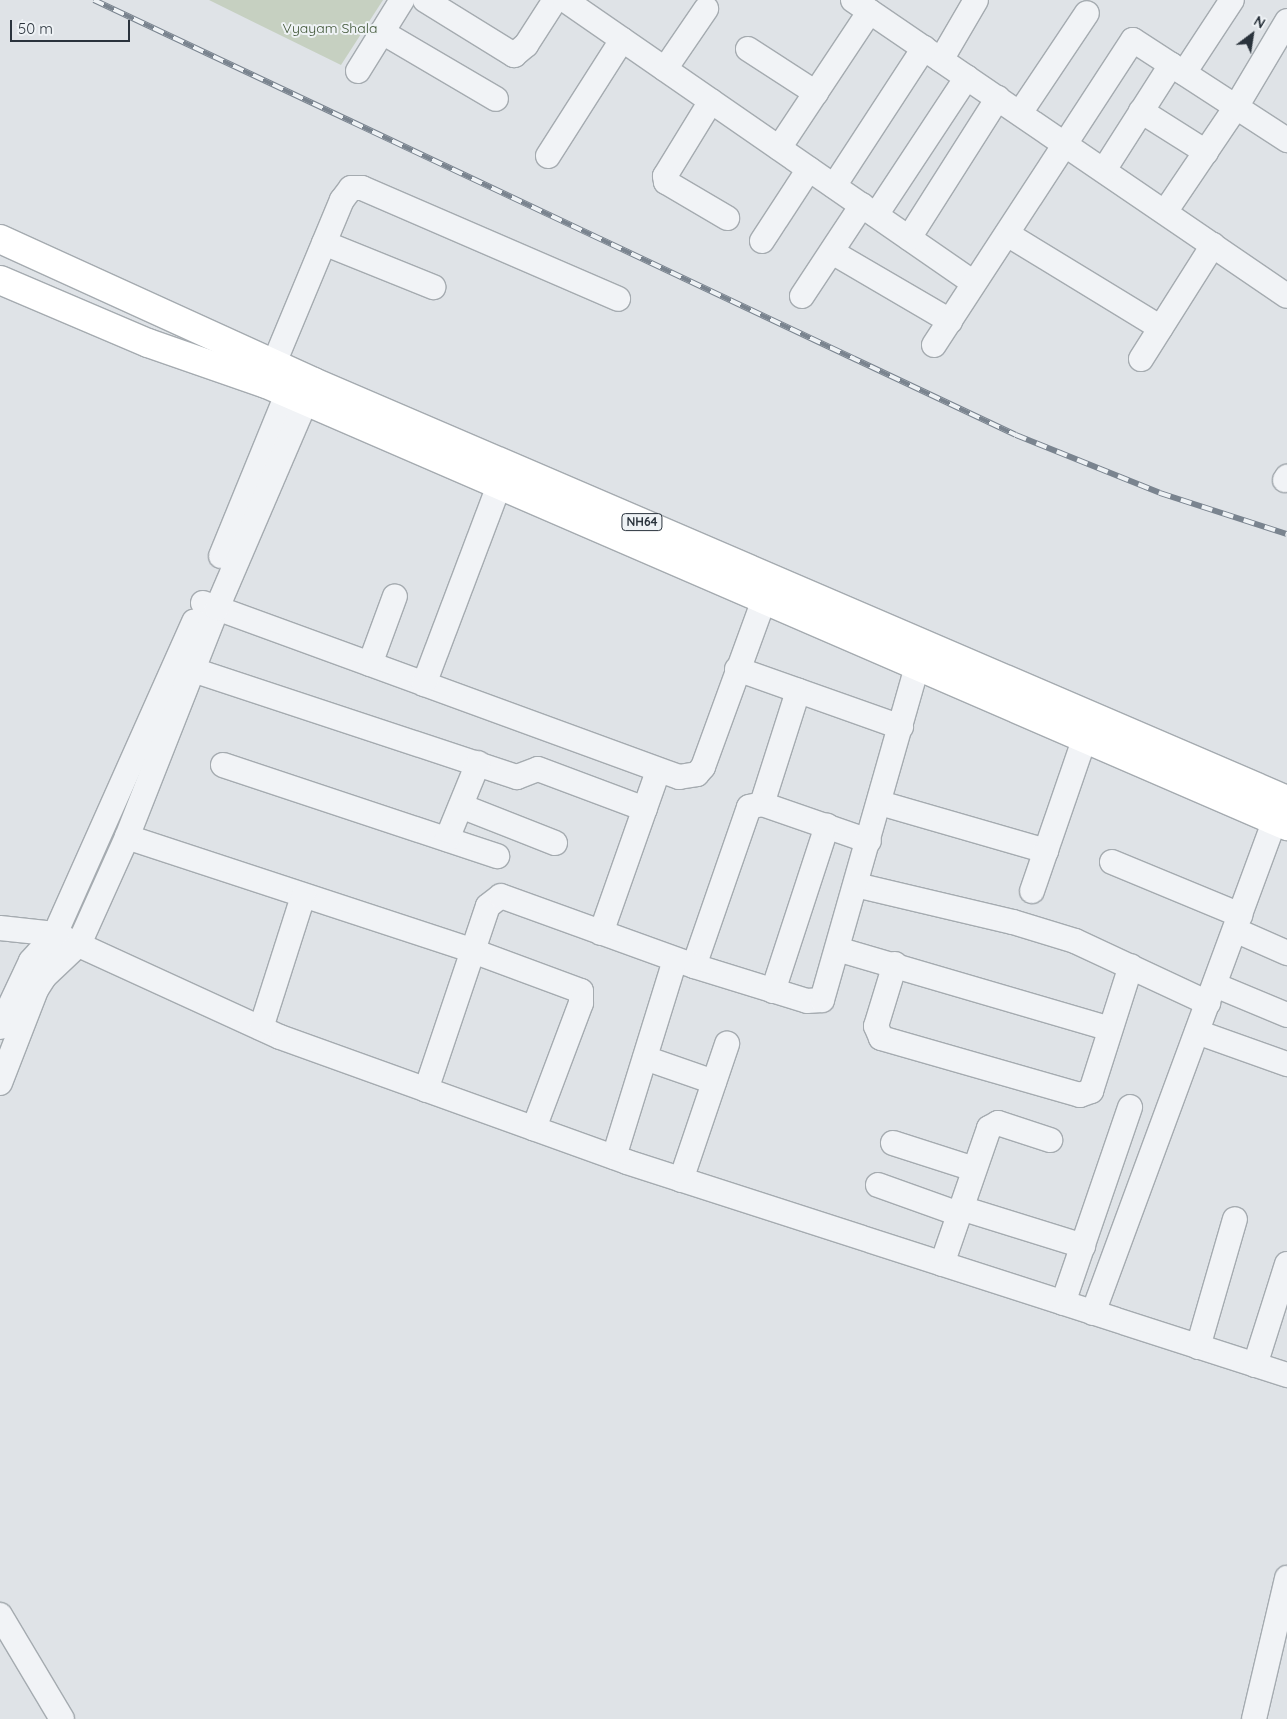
<!DOCTYPE html>
<style>
body{margin:0}
#map{position:relative;width:1287px;height:1719px;overflow:hidden;background:#dfe3e7;font-family:Quicksand,sans-serif}
div>[style]{position:absolute}
.green>*{inset:0;background:#c6d0c1}
.roads{filter:drop-shadow(1px 0 #a5abb0) drop-shadow(-1px 0 #a5abb0) drop-shadow(0 1px #a5abb0) drop-shadow(0 -1px #a5abb0)}
.minor>*{height:24px;margin:-12px;padding:0 12px;transform-origin:12px;border-radius:12px;background:#f1f3f6}
.highway>*{height:28px;margin:-14px;padding:0 14px;transform-origin:14px;border-radius:14px;background:#fff}
.rail>*{height:5.5px;margin-top:-2.75px;transform-origin:0;background:repeating-linear-gradient(90deg,#eef2f5 0 11px,#7a848f 0 22px);box-sizing:border-box;border-block:1px solid #7a848f}
span{translate:-50% -50%;white-space:nowrap;text-align:center;line-height:1.15;-webkit-text-stroke:4px #eef2f5;paint-order:stroke}
.shield-label span{padding:1px 4px;background:#eef2f5;border:1px solid;border-radius:4px;-webkit-text-stroke-width:0}
.shield-label{font-size:12px;color:#2a333c;font-weight:700}
.park-label{font-size:14px;color:#415738}
.north{position:absolute;left:1227px;top:10px;width:50px;height:50px;-webkit-text-stroke:4px #eef2f5;paint-order:stroke;rotate:31deg;font-size:14px;font-weight:700;line-height:20px;text-align:center;color:#2a333c}
.north::after{content:'';display:block;margin:auto;width:18px;height:22px;background:#2a333c;clip-path:polygon(50% 0,100% 100%,50% 72%,0 100%)}
.scale{position:absolute;left:10px;top:20px;width:120px;height:22px;box-sizing:border-box;border:2px solid #2a333c;border-top:0;padding-left:6px;font-size:15px;line-height:18px;white-space:nowrap;color:#2a333c;-webkit-text-stroke:4px #eef2f5;paint-order:stroke}
</style>
<div id="map">
<div class="green">
<i style="clip-path:polygon(209px 0,383px 0,341px 65px)"></i>
</div>
<div class="roads">
<div class="minor">
<i style="left:425px;top:0;width:105px;rotate:31.7deg"></i>
<i style="left:514px;top:55px;width:16px;rotate:-40deg"></i>
<i style="left:526px;top:45px;width:54px;rotate:-57.2deg"></i>
<i style="left:565px;top:0;width:497px;rotate:34.7deg"></i>
<i style="left:853px;top:0;width:525px;rotate:34.3deg"></i>
<i style="left:382px;top:32px;width:132px;rotate:30.4deg"></i>
<i style="left:748px;top:49px;width:81px;rotate:32.9deg"></i>
<i style="left:941px;top:60px;width:69px;rotate:-59.7deg"></i>
<i style="left:665px;top:69px;width:73px;rotate:-55.7deg"></i>
<i style="left:358px;top:71px;width:84px;rotate:-58.2deg"></i>
<i style="left:1184px;top:73px;width:87px;rotate:-56.7deg"></i>
<i style="left:711px;top:101px;width:88px;rotate:121.5deg"></i>
<i style="left:665px;top:176px;width:6px;rotate:81deg"></i>
<i style="left:666px;top:182px;width:71px;rotate:30.5deg"></i>
<i style="left:1141px;top:111px;width:77px;rotate:32.2deg"></i>
<i style="left:1020px;top:113px;width:120px;rotate:-56.2deg"></i>
<i style="left:779px;top:148px;width:164px;rotate:-56.4deg"></i>
<i style="left:548px;top:156px;width:138px;rotate:-57.5deg"></i>
<i style="left:1104px;top:170px;width:125px;rotate:-57.5deg"></i>
<i style="left:834px;top:186px;width:165px;rotate:-56.9deg"></i>
<i style="left:1165px;top:212px;width:127px;rotate:-55.9deg"></i>
<i style="left:1236px;top:107px;width:100px;rotate:-59.3deg"></i>
<i style="left:876px;top:215px;width:165px;rotate:-56.6deg"></i>
<i style="left:1007px;top:234px;width:180px;rotate:31.4deg"></i>
<i style="left:909px;top:238px;width:166px;rotate:-57.6deg"></i>
<i style="left:762px;top:241px;width:86px;rotate:-56.9deg"></i>
<i style="left:324px;top:243px;width:118px;rotate:22deg"></i>
<i style="left:832px;top:252px;width:137px;rotate:30.3deg"></i>
<i style="left:802px;top:296px;width:109px;rotate:-56.6deg"></i>
<i style="left:934px;top:345px;width:364px;rotate:-56.9deg"></i>
<i style="left:1133px;top:40px;width:184px;rotate:33deg"></i>
<i style="left:1141px;top:359px;width:135px;rotate:-57.7deg"></i>
<i style="left:267px;top:380px;width:195px;rotate:-67.4deg"></i>
<i style="left:342px;top:200px;width:15px;rotate:-53deg"></i>
<i style="left:351px;top:188px;width:11px"></i>
<i style="left:362px;top:188px;width:279px;rotate:23.4deg"></i>
<i style="left:1285px;top:480px;width:4px;rotate:-56deg"></i>
<i style="left:221px;top:556px;width:193px;rotate:-67.8deg"></i>
<i style="left:203px;top:603px;width:507px;rotate:20.08deg"></i>
<i style="left:679px;top:777px;width:18px;rotate:-9deg"></i>
<i style="left:697px;top:774px;width:9px;rotate:-49deg"></i>
<i style="left:703px;top:767px;width:179px;rotate:-70deg"></i>
<i style="left:370px;top:664px;width:72px;rotate:-69.8deg"></i>
<i style="left:178px;top:665px;width:357px;rotate:18.3deg"></i>
<i style="left:517px;top:777px;width:22px;rotate:-21deg"></i>
<i style="left:538px;top:769px;width:114px;rotate:20.5deg"></i>
<i style="left:737px;top:669px;width:174px;rotate:19.5deg"></i>
<i style="left:424px;top:684px;width:213px;rotate:-69.3deg"></i>
<i style="left:223px;top:765px;width:289px;rotate:18.4deg"></i>
<i style="left:880px;top:803px;width:173px;rotate:16.1deg"></i>
<i style="left:762px;top:804px;width:119px;rotate:-72.3deg"></i>
<i style="left:461px;top:806px;width:101px;rotate:21.5deg"></i>
<i style="left:127px;top:837px;width:364px;rotate:18.2deg"></i>
<i style="left:473px;top:951px;width:115px;rotate:20.3deg"></i>
<i style="left:581px;top:991px;width:12px;rotate:90deg"></i>
<i style="left:581px;top:1003px;width:134px;rotate:110.6deg"></i>
<i style="left:447px;top:839px;width:82px;rotate:-67.8deg"></i>
<i style="left:1112px;top:862px;width:139px;rotate:22.5deg"></i>
<i style="left:856px;top:885px;width:161px;rotate:13.3deg"></i>
<i style="left:1013px;top:922px;width:65px;rotate:17deg"></i>
<i style="left:1075px;top:941px;width:147px;rotate:25deg"></i>
<i style="left:1032px;top:891px;width:163px;rotate:-71deg"></i>
<i style="left:0;top:928px;width:55px;rotate:6.2deg"></i>
<i style="left:55px;top:934px;width:247px;rotate:24.6deg"></i>
<i style="left:280px;top:1037px;width:369px;rotate:19.8deg"></i>
<i style="left:627px;top:1162px;width:694px;rotate:17.89deg"></i>
<i style="left:1235px;top:930px;width:57px;rotate:23.9deg"></i>
<i style="left:601px;top:933px;width:172px;rotate:-70.6deg"></i>
<i style="left:837px;top:949px;width:284px;rotate:16.3deg"></i>
<i style="left:895px;top:964px;width:65px;rotate:107deg"></i>
<i style="left:876px;top:1026px;width:13px;rotate:67deg"></i>
<i style="left:881px;top:1038px;width:207px;rotate:16deg"></i>
<i style="left:1080px;top:1095px;width:12px;rotate:-20deg"></i>
<i style="left:1091px;top:1091px;width:131px;rotate:-72.3deg"></i>
<i style="left:694px;top:966px;width:168px;rotate:-70.9deg"></i>
<i style="left:749px;top:807px;width:13px;rotate:-13deg"></i>
<i style="left:762px;top:804px;width:113px;rotate:19.1deg"></i>
<i style="left:1215px;top:985px;width:78px;rotate:22.6deg"></i>
<i style="left:773px;top:991px;width:174px;rotate:-71.9deg"></i>
<i style="left:0;top:1027px;width:73px;rotate:-64.8deg"></i>
<i style="left:31px;top:961px;width:36px;rotate:-48deg"></i>
<i style="left:55px;top:934px;width:342px;rotate:-66deg"></i>
<i style="left:261px;top:1028px;width:139px;rotate:-72.3deg"></i>
<i style="left:1197px;top:1032px;width:96px;rotate:19.6deg"></i>
<i style="left:645px;top:1058px;width:73px;rotate:19.2deg"></i>
<i style="left:0;top:1083px;width:100px;rotate:-68.8deg"></i>
<i style="left:36px;top:990px;width:15px;rotate:-58deg"></i>
<i style="left:44px;top:977px;width:48px;rotate:-43.3deg"></i>
<i style="left:79px;top:944px;width:117px;rotate:-65.8deg"></i>
<i style="left:127px;top:837px;width:246px;rotate:-68.5deg"></i>
<i style="left:217px;top:608px;width:244px;rotate:-66.8deg"></i>
<i style="left:426px;top:1090px;width:194px;rotate:-71.4deg"></i>
<i style="left:488px;top:906px;width:16px;rotate:-38deg"></i>
<i style="left:501px;top:896px;width:205px;rotate:19.9deg"></i>
<i style="left:694px;top:966px;width:118px;rotate:17.2deg"></i>
<i style="left:807px;top:1001px;width:15px;rotate:-4deg"></i>
<i style="left:822px;top:1000px;width:366px;rotate:-74.1deg"></i>
<i style="left:893px;top:1143px;width:85px;rotate:17.8deg"></i>
<i style="left:614px;top:1157px;width:206px;rotate:-72.8deg"></i>
<i style="left:681px;top:1180px;width:144px;rotate:-71.3deg"></i>
<i style="left:878px;top:1185px;width:86px;rotate:19.7deg"></i>
<i style="left:961px;top:1208px;width:128px;rotate:17.3deg"></i>
<i style="left:942px;top:1264px;width:144px;rotate:-70.9deg"></i>
<i style="left:989px;top:1128px;width:10px;rotate:-29deg"></i>
<i style="left:998px;top:1123px;width:55px;rotate:18.1deg"></i>
<i style="left:1063px;top:1303px;width:207px;rotate:-71.1deg"></i>
<i style="left:1093px;top:1313px;width:544px;rotate:-69.76deg"></i>
<i style="left:1198px;top:1347px;width:133px;rotate:-73.9deg"></i>
<i style="left:1255px;top:1365px;width:106px;rotate:-72.4deg"></i>
<i style="left:0;top:1615px;width:121px;rotate:59.2deg"></i>
<i style="left:1254px;top:1719px;width:145px;rotate:-76.8deg"></i>
</div>
<div class="highway">
<i style="left:0;top:239px;width:345px;rotate:24.5deg"></i>
<i style="left:314px;top:382px;width:1059px;rotate:23.25deg"></i>
<i style="left:0;top:280px;width:161px;rotate:23.1deg"></i>
<i style="left:148px;top:343px;width:125px;rotate:19.2deg"></i>
<i style="left:266px;top:384px;width:1113px;rotate:23.41deg"></i>
</div>
</div>
<div class="rail">
<i style="left:94px;top:0;width:1019px;rotate:25.26deg"></i>
<i style="left:1016px;top:435px;width:155px;rotate:21.9deg"></i>
<i style="left:1160px;top:493px;width:133px;rotate:17.9deg"></i>
</div>
<div class="shield-label">
<span style="left:642px;top:522px">NH64</span>
</div>
<div class="park-label">
<span style="left:330px;top:28px">Vyayam Shala</span>
</div>
<div class="north">N</div>
<div class="scale">50 m</div>
</div>
